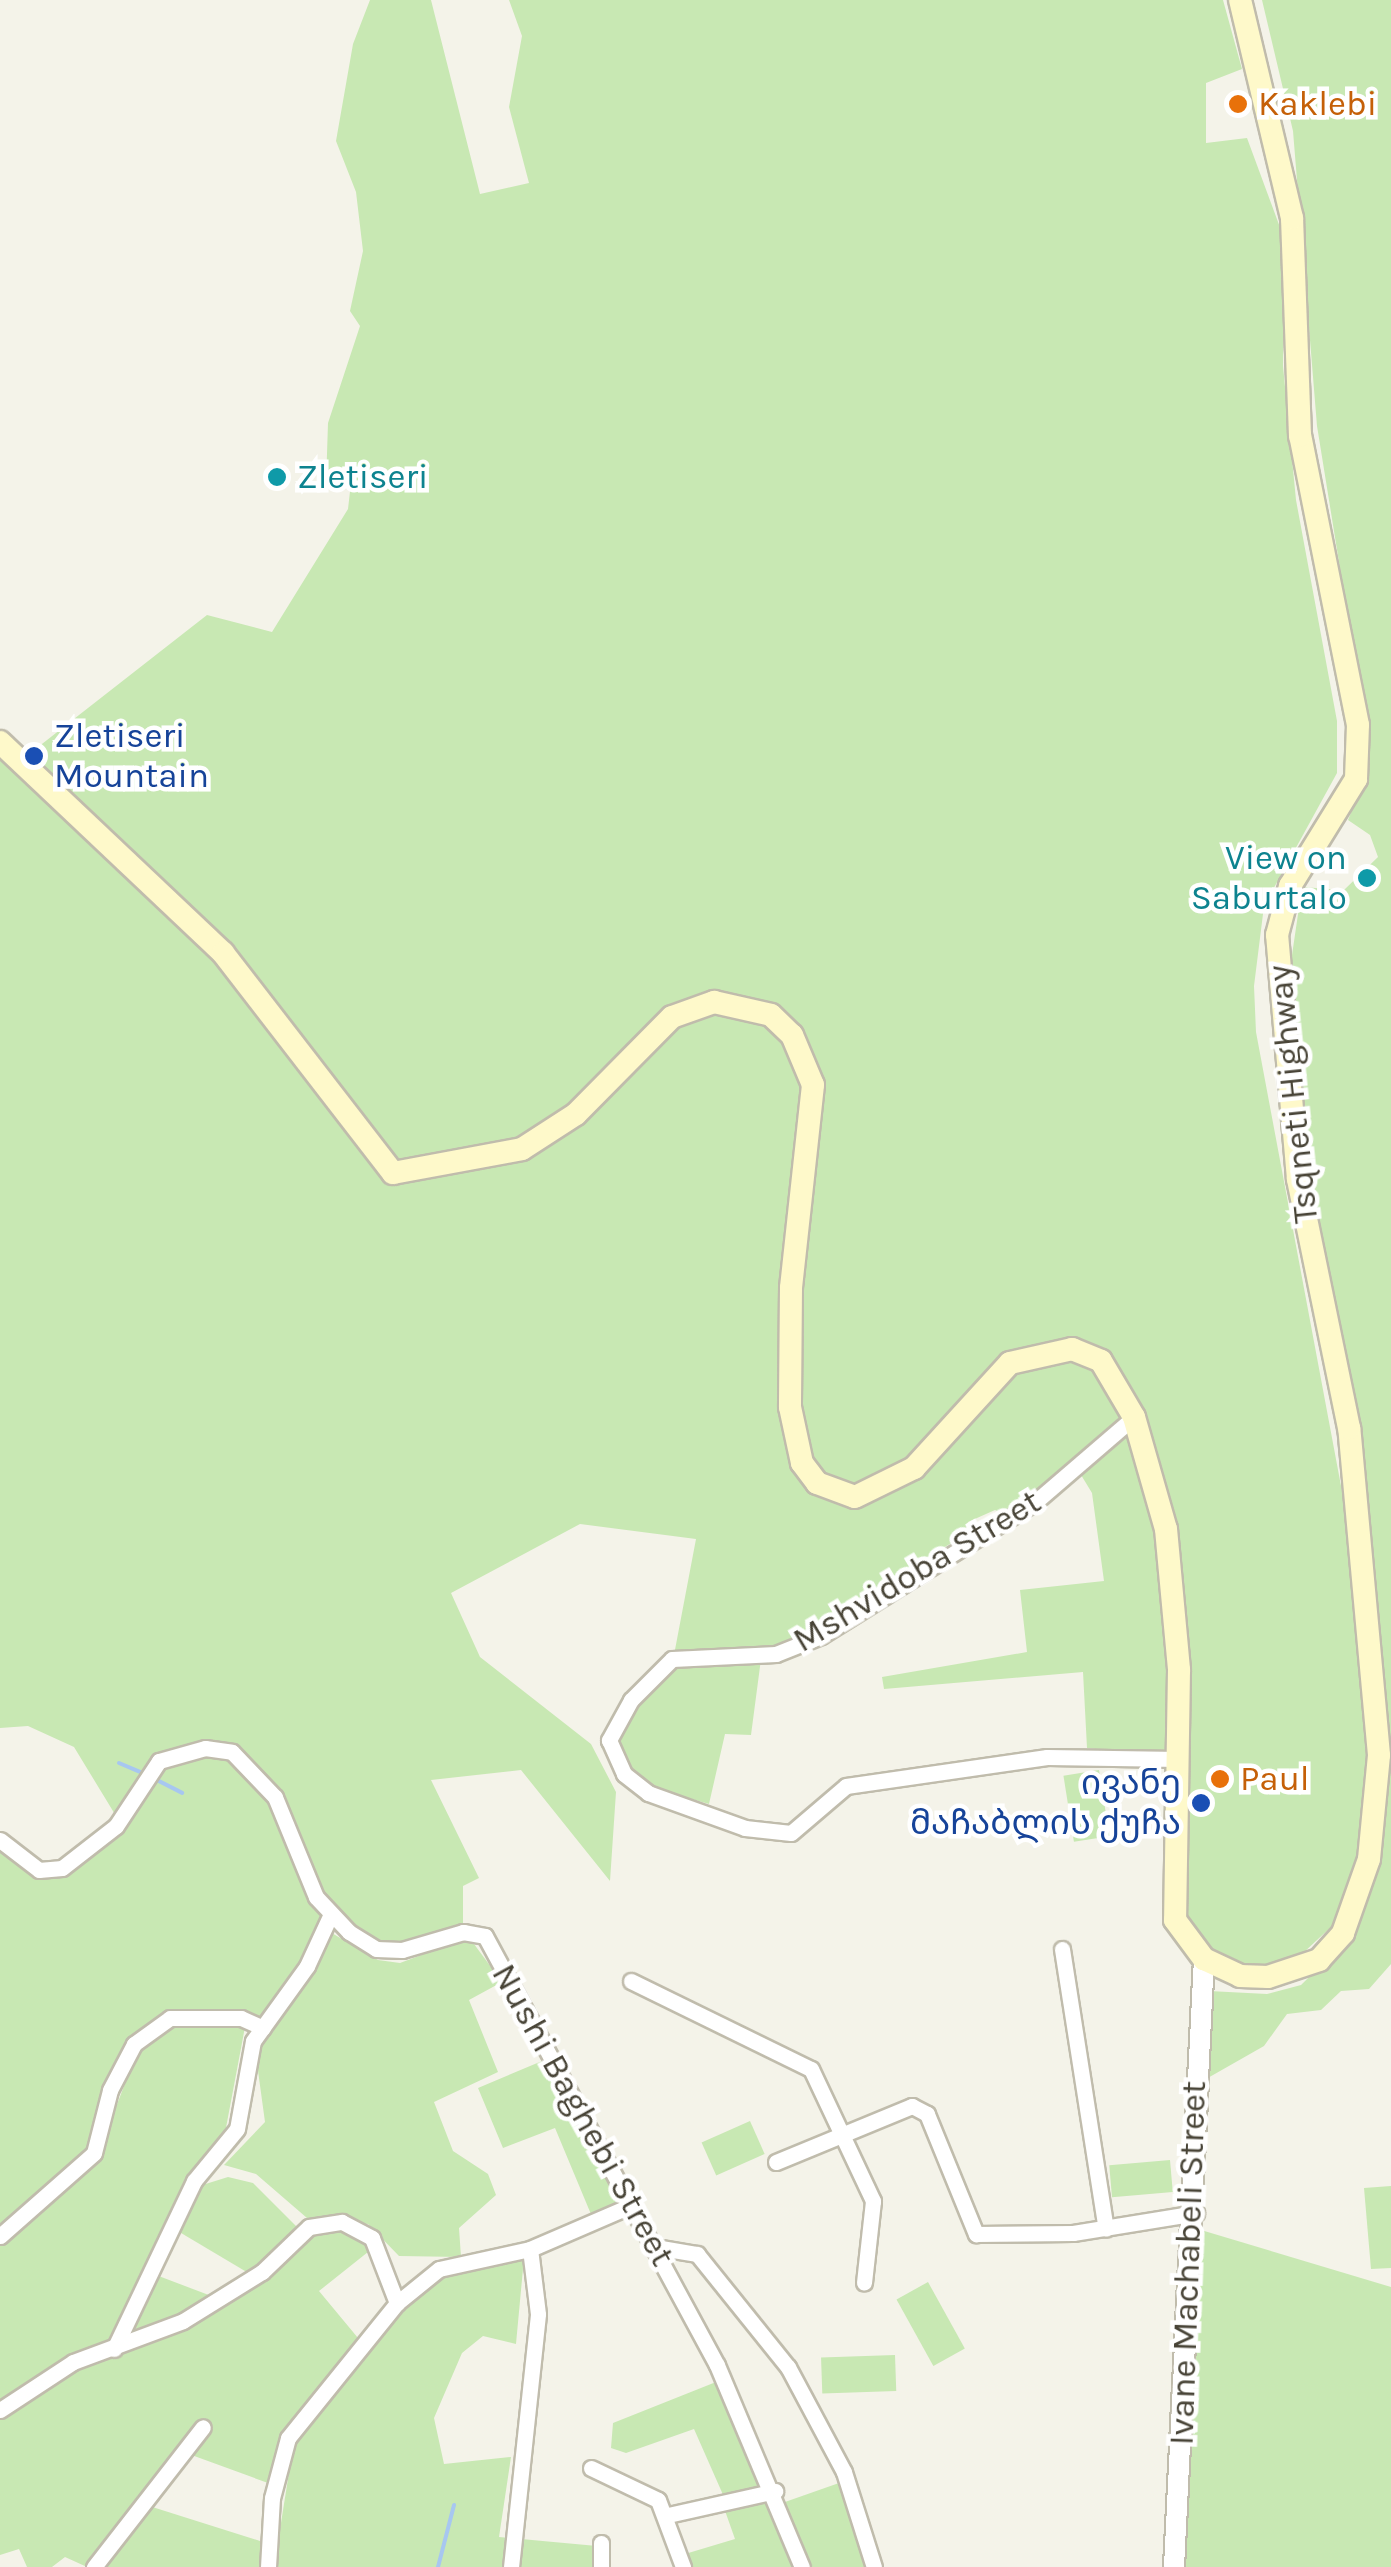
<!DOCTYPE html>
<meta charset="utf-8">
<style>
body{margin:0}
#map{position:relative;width:1391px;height:2567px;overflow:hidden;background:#f4f3e9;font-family:Karla,"Noto Sans Georgian",sans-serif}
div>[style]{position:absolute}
.green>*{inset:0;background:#c8e8b3;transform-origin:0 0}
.stream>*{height:4px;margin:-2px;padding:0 2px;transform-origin:2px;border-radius:2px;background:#a7c7f0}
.roads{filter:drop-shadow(2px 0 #c0bcac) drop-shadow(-2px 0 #c0bcac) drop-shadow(0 2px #c0bcac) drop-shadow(0 -2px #c0bcac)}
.minor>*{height:15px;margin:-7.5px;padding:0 7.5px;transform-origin:7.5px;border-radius:7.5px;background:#fff}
.tertiary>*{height:20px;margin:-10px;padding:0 10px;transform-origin:10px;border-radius:10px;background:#fff}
.secondary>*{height:22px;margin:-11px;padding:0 11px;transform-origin:11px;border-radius:11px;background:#fef9ca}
.dots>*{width:28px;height:28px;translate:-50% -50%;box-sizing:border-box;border:5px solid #fff;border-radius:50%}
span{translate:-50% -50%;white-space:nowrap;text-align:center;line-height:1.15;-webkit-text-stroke:9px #fff;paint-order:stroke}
.food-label{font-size:35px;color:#c56008}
.left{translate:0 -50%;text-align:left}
.culture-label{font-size:35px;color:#0d838f}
.right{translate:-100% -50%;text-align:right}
.transit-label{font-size:35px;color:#164399}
.street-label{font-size:35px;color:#484437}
</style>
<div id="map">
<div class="green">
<i style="clip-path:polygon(370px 0,431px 0,480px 194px,529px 183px,509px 107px,522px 36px,509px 0,1223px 0,1242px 69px,1206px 83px,1206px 143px,1247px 138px,1285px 241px,1283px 366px,1296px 500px,1337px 721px,1337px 773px,1264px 906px,1254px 986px,1256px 1032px,1362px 1598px,1372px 1723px,1355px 1879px,1331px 1927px,1302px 1954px,1264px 1969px,1227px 1965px,1202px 1952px,1180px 1908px,1182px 1645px,1172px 1542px,1136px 1406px,1123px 1389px,1166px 1529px,1179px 1759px,1087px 1748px,1083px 1672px,884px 1689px,882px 1677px,1027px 1652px,1020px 1590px,1104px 1581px,1092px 1493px,1075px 1465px,1004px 1515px,995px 1510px,968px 1522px,963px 1536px,783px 1645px,674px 1655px,696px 1539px,580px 1524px,451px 1593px,480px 1657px,591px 1744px,616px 1792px,610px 1881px,521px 1770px,431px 1780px,479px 1878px,463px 1886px,463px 1932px,402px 1950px,376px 1949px,330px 1916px,275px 1797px,232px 1752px,205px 1748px,159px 1761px,116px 1816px,74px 1747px,28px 1726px,0 1728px,0 742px,24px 758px,207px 615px,272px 632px,348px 509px,352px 474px,326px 484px,328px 423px,360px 326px,350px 311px,363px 251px,356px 192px,336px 141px,353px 44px)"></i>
<i style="clip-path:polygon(1262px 0,1391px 0,1391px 1964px,1369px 1989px,1341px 1991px,1321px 2010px,1287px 2014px,1264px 2046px,1199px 2083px,1209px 1991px,1267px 1994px,1301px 1985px,1356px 1931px,1378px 1859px,1385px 1764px,1357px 1424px,1313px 1222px,1287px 989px,1302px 887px,1344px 890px,1378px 857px,1370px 835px,1348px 820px,1356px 800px,1355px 661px,1317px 426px,1293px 131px)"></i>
<i style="clip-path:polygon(761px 1659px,751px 1735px,725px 1734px,709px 1804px,654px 1788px,623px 1760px,618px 1735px,627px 1713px,670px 1668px)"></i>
<i style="clip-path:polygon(203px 1752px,228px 1756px,265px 1789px,324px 1921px,263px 2022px,244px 2013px,169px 2010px,131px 2038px,89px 2151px,0 2232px,0 1845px,57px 1871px,86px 1859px,124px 1827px,159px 1767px)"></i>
<i style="left:1099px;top:1770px;width:67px;height:36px;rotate:81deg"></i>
<i style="clip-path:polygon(330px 1932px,378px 1960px,400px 1963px,459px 1941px,474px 1944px,502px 1982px,469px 2000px,498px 2072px,434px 2102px,453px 2151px,488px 2174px,496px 2195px,459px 2228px,461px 2257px,399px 2256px,368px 2224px,307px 2218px,256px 2174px,224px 2165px,265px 2122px,255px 2049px)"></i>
<i style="clip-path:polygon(172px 2023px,245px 2027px,225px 2133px,111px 2346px,57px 2362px,0 2400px,0 2244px,98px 2154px,139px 2047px)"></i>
<i style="clip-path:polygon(542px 2061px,621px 2206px,593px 2219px,555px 2128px,503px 2148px,478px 2088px)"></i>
<i style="left:750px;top:2121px;width:36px;height:53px;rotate:66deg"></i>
<i style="left:1170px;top:2160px;width:32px;height:61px;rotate:85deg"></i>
<i style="clip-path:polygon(228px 2177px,253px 2183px,301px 2231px,250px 2274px,176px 2230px,196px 2187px)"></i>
<i style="clip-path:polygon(1391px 2186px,1391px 2268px,1371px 2269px,1364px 2188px)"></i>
<i style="clip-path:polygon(336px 2229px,373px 2248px,319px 2291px,358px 2338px,280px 2441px,268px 2483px,186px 2453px,202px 2420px,87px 2567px,65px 2557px,52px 2567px,27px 2567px,19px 2549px,0 2555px,0 2418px,68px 2371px,198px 2321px,314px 2235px)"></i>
<i style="clip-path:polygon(1201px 2230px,1391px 2287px,1391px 2567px,1180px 2567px)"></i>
<i style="clip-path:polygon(524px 2258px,516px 2344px,483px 2336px,462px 2353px,434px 2418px,444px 2464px,511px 2457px,499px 2537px,597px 2546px,597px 2567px,274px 2567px,294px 2441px,375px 2336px,445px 2273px)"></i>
<i style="clip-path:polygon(156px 2275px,214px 2297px,121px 2342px)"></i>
<i style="left:928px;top:2282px;width:76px;height:36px;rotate:61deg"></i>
<i style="left:895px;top:2355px;width:36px;height:74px;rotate:88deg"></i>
<i style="clip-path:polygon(716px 2382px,768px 2489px,724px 2497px,694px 2429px,626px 2453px,611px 2448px,613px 2423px)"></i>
<i style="clip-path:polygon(839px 2483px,859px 2522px,868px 2567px,811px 2567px,785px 2502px)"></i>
<i style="clip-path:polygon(773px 2497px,797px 2567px,689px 2567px,685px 2554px,735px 2539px,724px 2508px)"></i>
<i style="clip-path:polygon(146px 2505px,260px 2541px,263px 2567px,99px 2567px)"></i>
</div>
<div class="stream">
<i style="left:119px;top:1763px;width:26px;rotate:23deg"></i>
<i style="left:151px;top:1777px;width:35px;rotate:27deg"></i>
<i style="left:438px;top:2567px;width:64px;rotate:-75.5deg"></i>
</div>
<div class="roads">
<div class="minor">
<i style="left:1134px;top:1417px;width:132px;rotate:139.3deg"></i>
<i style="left:1034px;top:1503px;width:251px;rotate:148deg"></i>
<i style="left:821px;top:1636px;width:48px;rotate:158.2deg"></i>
<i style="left:776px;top:1654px;width:104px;rotate:177.2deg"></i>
<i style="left:672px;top:1659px;width:58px;rotate:135deg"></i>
<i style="left:631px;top:1700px;width:46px;rotate:118.8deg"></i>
<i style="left:609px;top:1740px;width:37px;rotate:66deg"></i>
<i style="left:624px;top:1774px;width:31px;rotate:38deg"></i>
<i style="left:648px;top:1793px;width:103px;rotate:19.8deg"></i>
<i style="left:745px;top:1828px;width:46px;rotate:6.2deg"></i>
<i style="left:791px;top:1833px;width:72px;rotate:-40.5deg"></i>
<i style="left:846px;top:1786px;width:203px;rotate:-8.2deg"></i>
<i style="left:1047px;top:1757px;width:132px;rotate:0.9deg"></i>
<i style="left:0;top:1840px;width:49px;rotate:37.6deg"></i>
<i style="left:39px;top:1870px;width:23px;rotate:-5deg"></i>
<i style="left:62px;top:1868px;width:68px;rotate:-37.9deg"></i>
<i style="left:116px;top:1826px;width:78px;rotate:-56.5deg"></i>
<i style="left:159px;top:1761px;width:48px;rotate:-15.8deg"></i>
<i style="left:205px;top:1748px;width:27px;rotate:8deg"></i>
<i style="left:232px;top:1752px;width:62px;rotate:46.3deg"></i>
<i style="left:275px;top:1797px;width:108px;rotate:67.7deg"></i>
<i style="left:316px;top:1897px;width:48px;rotate:46.7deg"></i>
<i style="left:349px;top:1932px;width:32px;rotate:32deg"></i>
<i style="left:376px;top:1949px;width:26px;rotate:2deg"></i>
<i style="left:402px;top:1950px;width:64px;rotate:-16.4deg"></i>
<i style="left:463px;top:1932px;width:22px;rotate:10deg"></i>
<i style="left:485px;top:1936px;width:488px;rotate:61.6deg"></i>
<i style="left:717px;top:2365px;width:219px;rotate:67.2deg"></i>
<i style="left:1062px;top:1949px;width:283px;rotate:81.1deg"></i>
<i style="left:631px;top:1981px;width:200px;rotate:26.1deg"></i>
<i style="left:811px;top:2069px;width:146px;rotate:64.8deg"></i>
<i style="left:873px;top:2201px;width:82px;rotate:96.3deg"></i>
<i style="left:776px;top:2162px;width:147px;rotate:-22.4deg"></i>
<i style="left:912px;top:2106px;width:17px;rotate:28deg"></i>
<i style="left:927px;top:2114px;width:130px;rotate:67.8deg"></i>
<i style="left:976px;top:2234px;width:97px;rotate:-0.6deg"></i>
<i style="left:1073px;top:2233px;width:125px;rotate:-9.2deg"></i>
<i style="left:0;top:2236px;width:125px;rotate:-41.4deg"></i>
<i style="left:94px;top:2153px;width:65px;rotate:-75.7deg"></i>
<i style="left:110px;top:2090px;width:52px;rotate:-62.4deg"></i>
<i style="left:134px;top:2044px;width:44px;rotate:-35.8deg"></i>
<i style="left:170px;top:2018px;width:71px"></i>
<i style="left:241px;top:2018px;width:24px;rotate:24deg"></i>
<i style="left:655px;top:2247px;width:43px;rotate:9.5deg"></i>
<i style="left:697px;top:2254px;width:145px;rotate:51.2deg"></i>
<i style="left:788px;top:2367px;width:119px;rotate:61.9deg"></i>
<i style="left:844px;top:2472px;width:100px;rotate:72.5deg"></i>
<i style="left:114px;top:2349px;width:186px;rotate:-64.5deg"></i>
<i style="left:194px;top:2181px;width:67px;rotate:-50.4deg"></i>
<i style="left:237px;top:2129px;width:89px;rotate:-79.7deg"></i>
<i style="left:253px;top:2041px;width:92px;rotate:-54.2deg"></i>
<i style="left:307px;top:1966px;width:55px;rotate:-65.3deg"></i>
<i style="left:0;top:2410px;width:87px;rotate:-33.3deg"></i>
<i style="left:73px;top:2362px;width:117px;rotate:-20.4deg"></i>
<i style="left:183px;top:2321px;width:93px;rotate:-31.8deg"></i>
<i style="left:262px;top:2272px;width:65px;rotate:-43.8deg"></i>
<i style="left:309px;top:2227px;width:33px;rotate:-9deg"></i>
<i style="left:342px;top:2222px;width:34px;rotate:28deg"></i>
<i style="left:372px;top:2238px;width:70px;rotate:69deg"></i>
<i style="left:591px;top:2468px;width:74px;rotate:25.5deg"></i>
<i style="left:658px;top:2500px;width:72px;rotate:69.5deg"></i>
<i style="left:668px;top:2515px;width:110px;rotate:-12.6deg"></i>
<i style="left:94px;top:2567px;width:177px;rotate:-52.1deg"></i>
<i style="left:268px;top:2567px;width:69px;rotate:-86.7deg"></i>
<i style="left:272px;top:2498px;width:62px;rotate:-75.1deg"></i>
<i style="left:288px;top:2438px;width:174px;rotate:-51.1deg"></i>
<i style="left:397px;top:2303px;width:54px;rotate:-39deg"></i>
<i style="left:439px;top:2269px;width:93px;rotate:-12.4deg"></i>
<i style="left:530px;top:2249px;width:109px;rotate:-23.3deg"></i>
<i style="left:511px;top:2567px;width:254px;rotate:-83.9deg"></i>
<i style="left:538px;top:2314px;width:65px;rotate:-97deg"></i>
<i style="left:601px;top:2567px;width:24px;rotate:-90deg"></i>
</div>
<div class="tertiary">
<i style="left:1174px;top:2567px;width:609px;rotate:-87.18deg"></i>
</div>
<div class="secondary">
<i style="left:0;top:742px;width:307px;rotate:43.4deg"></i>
<i style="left:223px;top:953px;width:278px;rotate:52.3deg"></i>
<i style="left:393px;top:1173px;width:131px;rotate:-10.5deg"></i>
<i style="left:522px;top:1149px;width:64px;rotate:-32.9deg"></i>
<i style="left:576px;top:1114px;width:136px;rotate:-45.3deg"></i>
<i style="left:672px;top:1017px;width:45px;rotate:-19.7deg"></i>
<i style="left:714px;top:1002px;width:58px;rotate:12.8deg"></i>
<i style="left:771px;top:1015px;width:29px;rotate:44deg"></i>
<i style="left:792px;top:1035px;width:54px;rotate:67.2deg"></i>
<i style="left:813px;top:1085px;width:204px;rotate:96.2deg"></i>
<i style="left:791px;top:1288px;width:119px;rotate:90.5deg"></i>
<i style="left:790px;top:1407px;width:57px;rotate:77.9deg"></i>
<i style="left:802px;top:1463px;width:25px;rotate:53deg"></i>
<i style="left:817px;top:1483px;width:40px;rotate:20.2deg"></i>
<i style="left:855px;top:1497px;width:66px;rotate:-26.2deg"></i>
<i style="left:914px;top:1468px;width:142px;rotate:-47.6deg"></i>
<i style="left:1010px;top:1363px;width:64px;rotate:-12.7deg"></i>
<i style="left:1072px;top:1349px;width:31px;rotate:22deg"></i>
<i style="left:1101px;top:1361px;width:65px;rotate:59.5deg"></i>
<i style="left:1134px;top:1417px;width:116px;rotate:74.1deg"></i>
<i style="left:1166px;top:1529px;width:142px;rotate:84.7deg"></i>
<i style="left:1179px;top:1670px;width:250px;rotate:90.9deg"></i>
<i style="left:1175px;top:1920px;width:49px;rotate:53.4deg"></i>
<i style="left:1204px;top:1959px;width:40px;rotate:25deg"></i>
<i style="left:1240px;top:1976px;width:28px;rotate:2deg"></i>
<i style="left:1268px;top:1977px;width:54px;rotate:-18.4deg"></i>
<i style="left:1319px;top:1960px;width:36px;rotate:-48deg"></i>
<i style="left:1343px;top:1933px;width:78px;rotate:-70.6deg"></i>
<i style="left:1369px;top:1859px;width:104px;rotate:-84.5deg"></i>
<i style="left:1379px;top:1755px;width:328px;rotate:-95.2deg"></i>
<i style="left:1349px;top:1428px;width:254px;rotate:-101.6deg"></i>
<i style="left:1298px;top:1179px;width:245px;rotate:-94.9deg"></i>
<i style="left:1277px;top:935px;width:51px;rotate:-75.1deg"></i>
<i style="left:1290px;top:886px;width:126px;rotate:-58.3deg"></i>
<i style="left:1356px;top:779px;width:54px;rotate:-87.9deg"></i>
<i style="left:1358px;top:725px;width:295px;rotate:-101.3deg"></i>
<i style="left:1300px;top:436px;width:218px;rotate:-92.1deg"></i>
<i style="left:1292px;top:218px;width:224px;rotate:-103.4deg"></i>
</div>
</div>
<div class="dots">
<i style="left:1238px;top:104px;background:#e8710a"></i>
<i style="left:277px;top:477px;background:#0f9aa8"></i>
<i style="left:34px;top:756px;background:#1a4fb4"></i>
<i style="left:1367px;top:878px;background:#0f9aa8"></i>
<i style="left:1220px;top:1779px;background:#e8710a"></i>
<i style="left:1201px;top:1803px;background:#1a4fb4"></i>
</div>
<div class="food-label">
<span class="left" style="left:1258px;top:104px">Kaklebi</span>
<span class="left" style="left:1240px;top:1779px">Paul</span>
</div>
<div class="culture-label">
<span class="left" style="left:297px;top:477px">Zletiseri</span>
<span class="right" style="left:1347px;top:878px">View on<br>Saburtalo</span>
</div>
<div class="transit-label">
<span class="left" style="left:54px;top:756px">Zletiseri<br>Mountain</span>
<span class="right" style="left:1181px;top:1803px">ივანე<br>მაჩაბლის ქუჩა</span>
</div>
<div class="street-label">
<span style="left:1293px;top:1094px;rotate:-96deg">Tsqneti Highway</span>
<span style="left:917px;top:1571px;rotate:-31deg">Mshvidoba Street</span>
<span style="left:583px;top:2115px;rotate:61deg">Nushi Baghebi Street</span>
<span style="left:1188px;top:2263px;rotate:-88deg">Ivane Machabeli Street</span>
</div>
</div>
